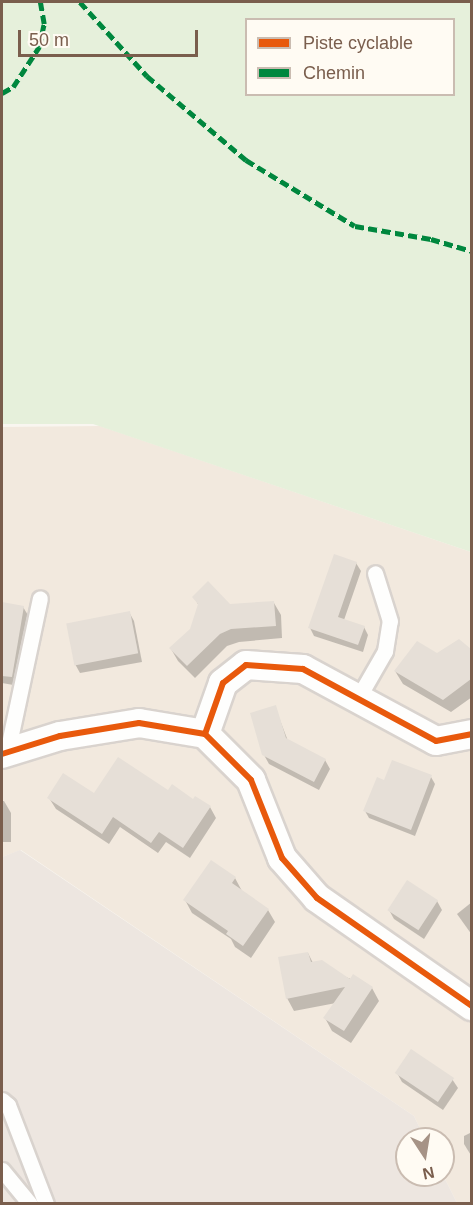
<!DOCTYPE html>
<style>
body{margin:0}
#map{position:relative;width:473px;height:1205px;overflow:hidden;background:#f9f6f0;font-family:Helvetica,sans-serif}
div>[style]{position:absolute}
.residential>*{inset:0;background:#f2e9de}
.industrial>*{inset:0;background:#ede6e0}
.green>*{inset:0;background:#e6f0db}
.shadow>*{inset:0;background:#0003}
.building>*{inset:0;background:#e6dfd7;transform-origin:0 0}
.roads{filter:drop-shadow(2px 0 #d9d3ce) drop-shadow(-2px 0 #d9d3ce) drop-shadow(0 2px #d9d3ce) drop-shadow(0 -2px #d9d3ce)}
.lane>*{height:15px;margin:-7.5px;padding:0 7.5px;transform-origin:7.5px;border-radius:7.5px;background:#fefefd}
.street>*{height:28px;margin:-14px;padding:0 14px;transform-origin:14px;border-radius:14px;background:#fefefd}
.quiet>*{height:4.5px;margin-top:-2.25px;transform-origin:0;background:repeating-linear-gradient(90deg,#00873e 0 9px,transparent 0 13.5px)}
.cycleway>*{height:6px;margin:-3px;padding:0 3px;transform-origin:3px;border-radius:3px;background:#e8590c}
span{translate:-50% -50%;white-space:nowrap;text-align:center;line-height:1.15;-webkit-text-stroke:4.5px #fffbf3;paint-order:stroke}
.frame{position:absolute;inset:0;border:3px solid #7a5e4d;pointer-events:none}
.legend{position:absolute;left:245px;top:18px;width:210px;height:78px;box-sizing:border-box;background:#fffbf3;border:2px solid #cabcb1;margin:0;padding:8px 10px;list-style:none;font-size:18px;color:#7a5e4d}
.legend li{display:flex;align-items:center;gap:12px;height:30px}
.legend b{width:30px;border:2px solid #cabcb1}
.north{position:absolute;left:395px;top:1127px;width:60px;height:60px;box-sizing:border-box;background:#fffbf3;border:2px solid #cabcb1;border-radius:50%;rotate:168deg;font-size:16px;font-weight:700;line-height:24px;text-align:center;color:#7a5e4d}
.north::after{content:'';display:block;margin:auto;width:21px;height:27px;background:#a69386;clip-path:polygon(50% 0,100% 100%,50% 72%,0 100%)}
.scale{position:absolute;left:18px;top:30px;width:180px;height:27px;box-sizing:border-box;border:3px solid #7a5e4d;border-top:0;padding-left:8px;font-size:18px;line-height:21px;white-space:nowrap;color:#7a5e4d;-webkit-text-stroke:4px #fffbf3;paint-order:stroke}
</style>
<div id="map">
<div class="residential">
<i style="clip-path:polygon(100px 426px,471px 552px,471px 1203px,457px 1203px,443px 1175px,443px 1139px,425px 1139px,414px 1116px,21px 850px,2px 857px,2px 427px)"></i>
</div>
<div class="industrial">
<i style="clip-path:polygon(20px 850px,414px 1116px,425px 1139px,407px 1139px,407px 1175px,443px 1175px,457px 1203px,2px 1204px,2px 857px)"></i>
</div>
<div class="green">
<i style="clip-path:polygon(evenodd,2px 2px,471px 2px,471px 552px,93px 424px,2px 424px,2px 2px,246px 20px,454px 20px,454px 94px,246px 94px,246px 20px)"></i>
</div>
<div class="shadow">
<i style="clip-path:polygon(356px 563px,361px 571px,344px 620px,364px 627px,368px 635px,363px 652px,314px 636px,310px 628px)"></i>
<i style="clip-path:polygon(194px 597px,229px 606px,274px 603px,281px 615px,282px 638px,239px 642px,227px 646px,195px 678px,178px 661px,171px 649px,191px 630px,199px 606px)"></i>
<i style="clip-path:polygon(2px 603px,23px 607px,31px 620px,19px 686px,2px 683px)"></i>
<i style="clip-path:polygon(129px 612px,134px 621px,142px 662px,80px 673px,75px 664px)"></i>
<i style="clip-path:polygon(459px 641px,472px 651px,472px 697px,451px 712px,403px 684px,395px 671px,437px 655px)"></i>
<i style="clip-path:polygon(275px 707px,288px 741px,325px 760px,330px 769px,319px 790px,269px 764px,264px 755px)"></i>
<i style="clip-path:polygon(431px 777px,435px 784px,415px 836px,369px 818px,365px 811px,384px 782px)"></i>
<i style="clip-path:polygon(168px 792px,210px 807px,216px 818px,190px 858px,166px 842px,158px 853px,120px 827px,109px 844px,56px 809px,49px 798px)"></i>
<i style="clip-path:polygon(2px 801px,4px 801px,11px 813px,11px 842px,2px 842px)"></i>
<i style="clip-path:polygon(235px 878px,242px 891px,268px 910px,275px 922px,251px 958px,235px 947px,231px 939px,192px 913px,185px 900px)"></i>
<i style="clip-path:polygon(437px 901px,442px 910px,424px 939px,394px 919px,389px 910px)"></i>
<i style="clip-path:polygon(472px 902px,472px 935px,457px 914px)"></i>
<i style="clip-path:polygon(308px 953px,313px 963px,372px 988px,379px 1001px,351px 1043px,332px 1031px,325px 1018px,336px 1003px,294px 1011px,287px 998px)"></i>
<i style="clip-path:polygon(397px 1073px,452px 1079px,458px 1088px,443px 1110px,402px 1082px)"></i>
<i style="clip-path:polygon(472px 1132px,472px 1157px,464px 1144px,464px 1136px)"></i>
</div>
<div class="building">
<i style="clip-path:polygon(334px 554px,357px 562px,338px 617px,365px 626px,358px 645px,308px 628px)"></i>
<i style="clip-path:polygon(208px 581px,230px 604px,274px 601px,276px 626px,231px 629px,220px 634px,187px 666px,169px 648px,190px 629px,198px 604px,192px 597px)"></i>
<i style="clip-path:polygon(2px 602px,24px 606px,12px 677px,2px 676px)"></i>
<i style="left:130px;top:611px;width:43px;height:65px;rotate:79deg"></i>
<i style="clip-path:polygon(459px 639px,471px 649px,471px 679px,443px 700px,394px 671px,417px 641px,437px 653px)"></i>
<i style="clip-path:polygon(276px 705px,286px 738px,326px 759px,314px 782px,262px 755px,250px 713px)"></i>
<i style="clip-path:polygon(118px 757px,168px 790px,172px 784px,193px 799px,195px 796px,211px 806px,183px 848px,159px 832px,151px 843px,113px 817px,102px 834px,47px 798px,63px 773px,94px 793px)"></i>
<i style="clip-path:polygon(392px 760px,432px 775px,411px 830px,363px 811px,377px 777px,384px 780px)"></i>
<i style="clip-path:polygon(211px 860px,236px 877px,232px 883px,269px 909px,243px 946px,226px 934px,228px 931px,183px 900px)"></i>
<i style="left:407px;top:880px;width:37px;height:36px;rotate:33deg"></i>
<i style="clip-path:polygon(308px 952px,311px 962px,322px 960px,350px 979px,353px 974px,373px 987px,344px 1031px,323px 1018px,345px 987px,286px 999px,278px 957px)"></i>
<i style="left:411px;top:1049px;width:52px;height:29px;rotate:34deg"></i>
</div>
<div class="roads">
<div class="lane">
<i style="left:358px;top:698px;width:54px;rotate:-60.1deg"></i>
<i style="left:385px;top:651px;width:30px;rotate:-81deg"></i>
<i style="left:390px;top:621px;width:50px;rotate:-107.4deg"></i>
<i style="left:7px;top:753px;width:158px;rotate:-78deg"></i>
<i style="left:2px;top:1100px;width:8px;rotate:40deg"></i>
<i style="left:8px;top:1105px;width:106px;rotate:69deg"></i>
<i style="left:2px;top:1170px;width:44px;rotate:50.5deg"></i>
</div>
<div class="street">
<i style="left:205px;top:734px;width:54px;rotate:-70.6deg"></i>
<i style="left:223px;top:683px;width:29px;rotate:-38deg"></i>
<i style="left:246px;top:665px;width:57px;rotate:4deg"></i>
<i style="left:303px;top:669px;width:151px;rotate:28.4deg"></i>
<i style="left:436px;top:741px;width:37px;rotate:-11deg"></i>
<i style="left:2px;top:754px;width:61px;rotate:-17.2deg"></i>
<i style="left:60px;top:736px;width:80px;rotate:-9.3deg"></i>
<i style="left:139px;top:723px;width:67px;rotate:9.5deg"></i>
<i style="left:205px;top:734px;width:65px;rotate:45deg"></i>
<i style="left:251px;top:780px;width:84px;rotate:68.3deg"></i>
<i style="left:282px;top:858px;width:53px;rotate:48.8deg"></i>
<i style="left:317px;top:898px;width:189px;rotate:34.9deg"></i>
</div>
</div>
<div class="quiet">
<i style="left:80px;top:2px;width:100px;rotate:47.8deg"></i>
<i style="left:147px;top:76px;width:130px;rotate:40.3deg"></i>
<i style="left:246px;top:160px;width:127px;rotate:31.2deg"></i>
<i style="left:355px;top:226px;width:77px;rotate:9.7deg"></i>
<i style="left:431px;top:239px;width:43px;rotate:16.3deg"></i>
<i style="left:2px;top:93px;width:13px;rotate:-29deg"></i>
<i style="left:13px;top:87px;width:48px;rotate:-57deg"></i>
<i style="left:39px;top:47px;width:24px;rotate:-78deg"></i>
<i style="left:44px;top:24px;width:22px;rotate:-100deg"></i>
</div>
<div class="cycleway">
<i style="left:205px;top:734px;width:54px;rotate:-70.6deg"></i>
<i style="left:223px;top:683px;width:29px;rotate:-38deg"></i>
<i style="left:246px;top:665px;width:57px;rotate:4deg"></i>
<i style="left:303px;top:669px;width:151px;rotate:28.4deg"></i>
<i style="left:436px;top:741px;width:37px;rotate:-11deg"></i>
<i style="left:2px;top:754px;width:61px;rotate:-17.2deg"></i>
<i style="left:60px;top:736px;width:80px;rotate:-9.3deg"></i>
<i style="left:139px;top:723px;width:67px;rotate:9.5deg"></i>
<i style="left:205px;top:734px;width:65px;rotate:45deg"></i>
<i style="left:251px;top:780px;width:84px;rotate:68.3deg"></i>
<i style="left:282px;top:858px;width:53px;rotate:48.8deg"></i>
<i style="left:317px;top:898px;width:189px;rotate:34.9deg"></i>
</div>
<div class="frame"></div>
<ul class="legend">
<li><b style="height:8px;background:#e8590c"></b>Piste cyclable</li>
<li><b style="height:8px;background:#00873e"></b>Chemin</li>
</ul>
<div class="north">N</div>
<div class="scale">50 m</div>
</div>
